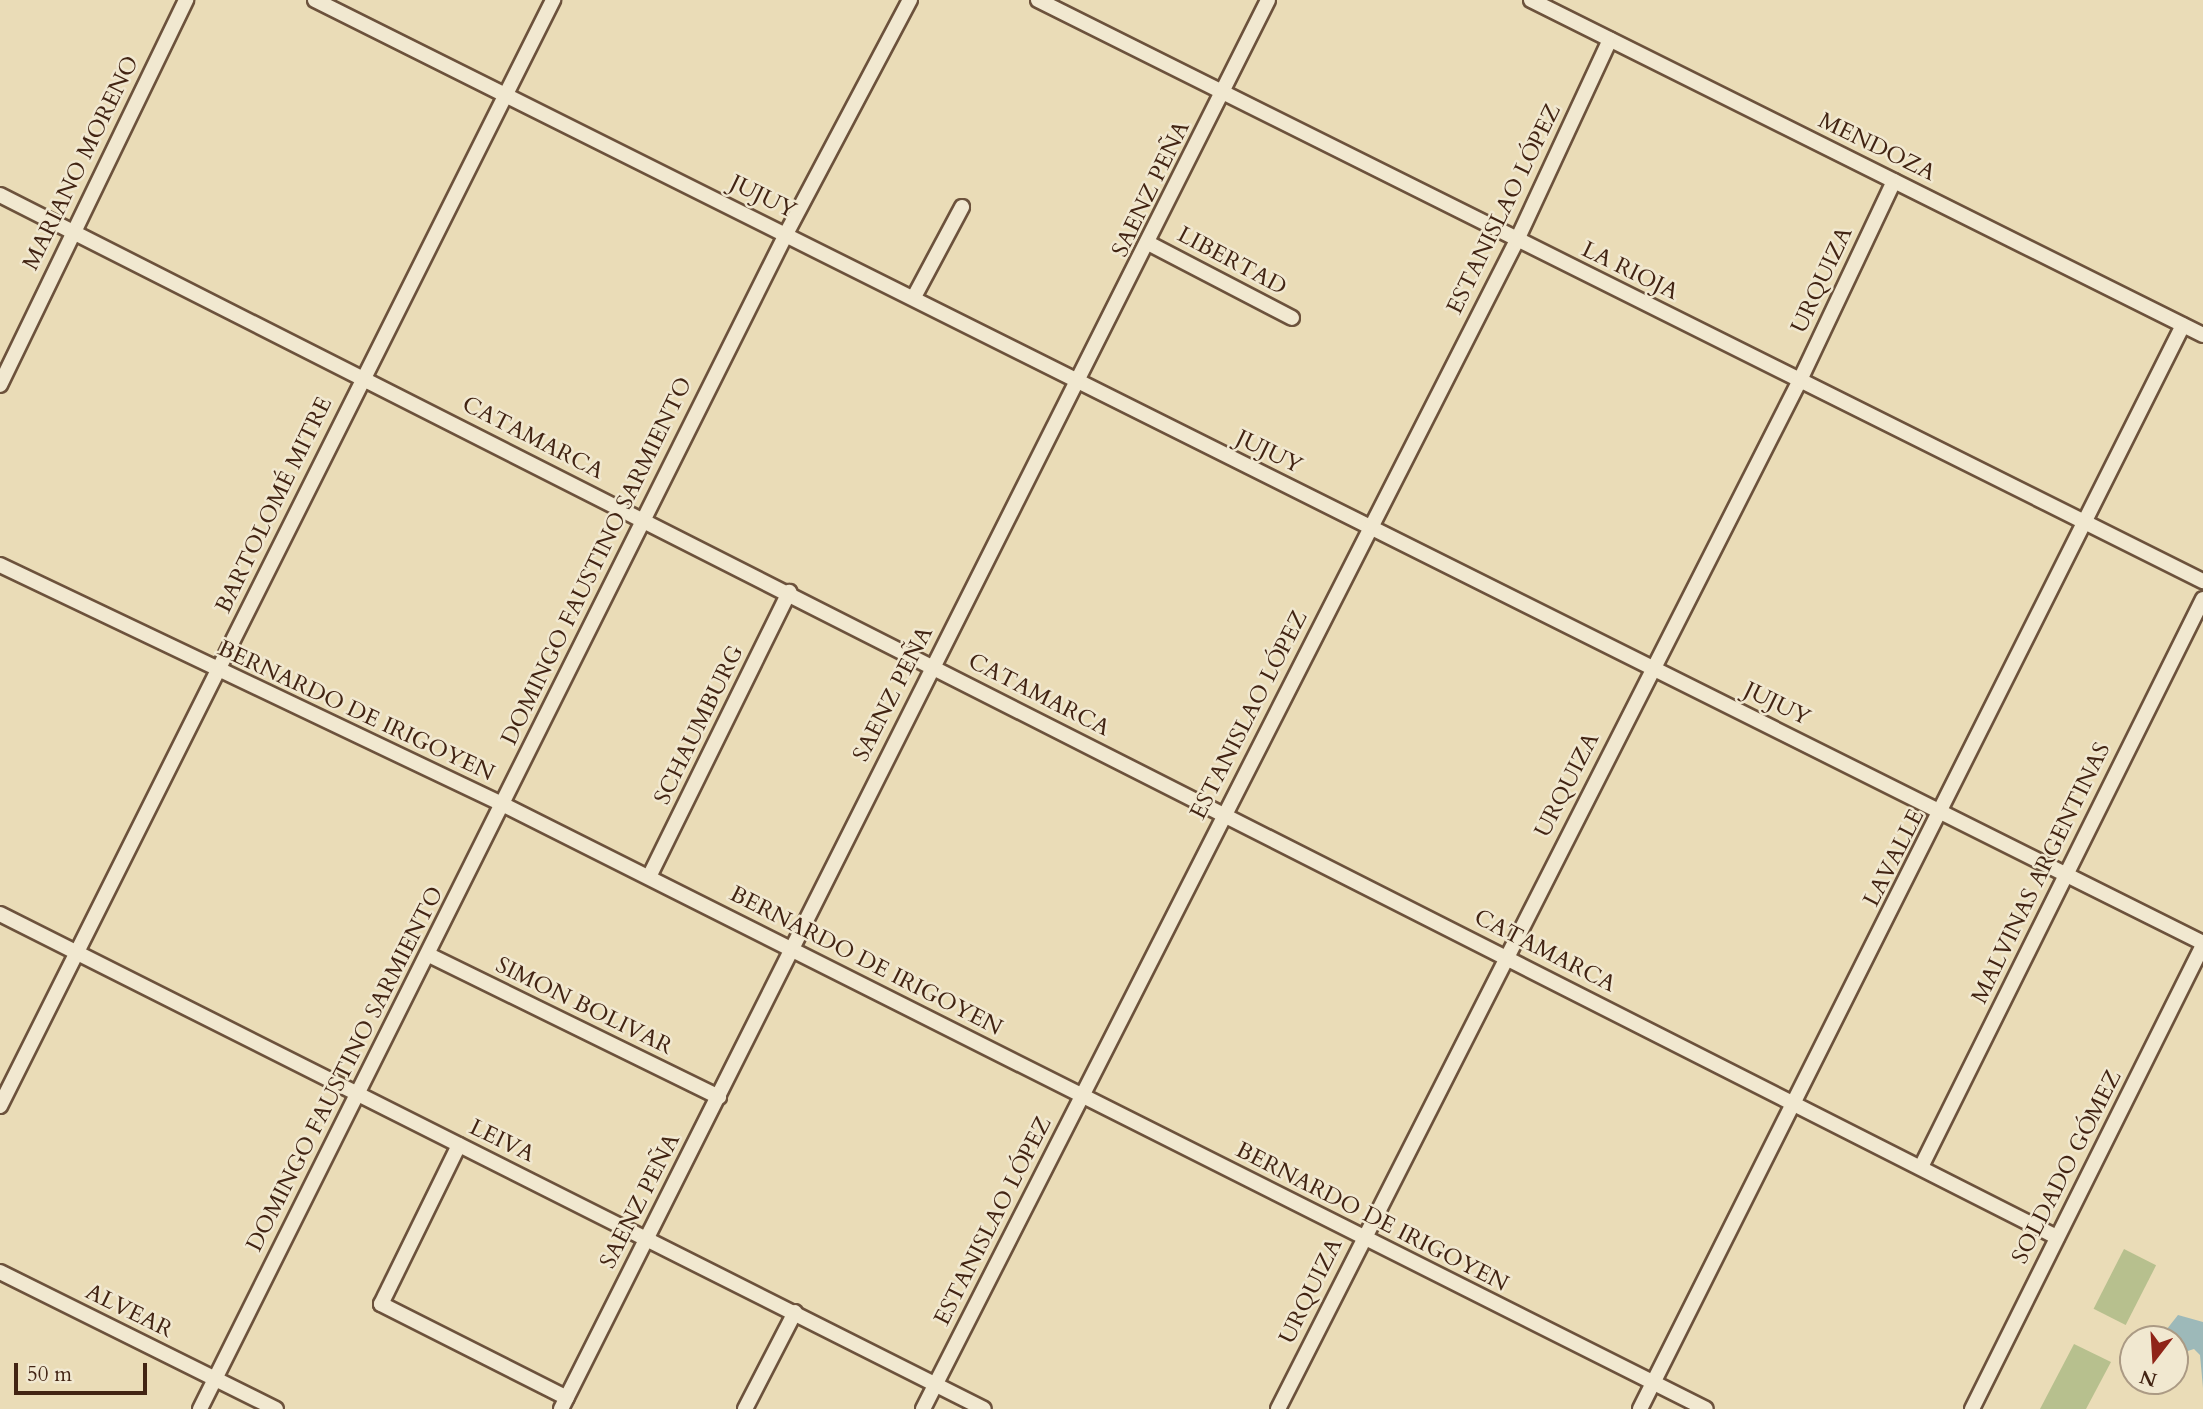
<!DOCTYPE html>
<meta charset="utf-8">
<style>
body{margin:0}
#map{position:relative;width:2203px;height:1409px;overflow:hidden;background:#eadcb7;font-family:Cardo,serif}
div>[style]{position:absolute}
.green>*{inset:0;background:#b7c08e;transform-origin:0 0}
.water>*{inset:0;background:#9db9b9}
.roads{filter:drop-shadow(2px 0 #6c523c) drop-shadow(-2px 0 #6c523c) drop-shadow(0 2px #6c523c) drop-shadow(0 -2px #6c523c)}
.street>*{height:14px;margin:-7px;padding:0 7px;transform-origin:7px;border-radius:7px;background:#f1e8d0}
span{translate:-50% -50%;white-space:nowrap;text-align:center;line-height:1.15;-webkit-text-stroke:5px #f1e8d0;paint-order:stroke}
.street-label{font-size:23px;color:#422413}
.north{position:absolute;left:2119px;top:1325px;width:70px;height:70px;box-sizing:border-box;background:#f1e8d0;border:2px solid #ab9a84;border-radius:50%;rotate:197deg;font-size:19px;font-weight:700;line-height:28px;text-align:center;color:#422413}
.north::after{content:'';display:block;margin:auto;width:24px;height:32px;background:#8f2418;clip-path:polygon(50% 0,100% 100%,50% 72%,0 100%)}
.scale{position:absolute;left:14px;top:1363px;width:133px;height:32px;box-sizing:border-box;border:4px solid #422413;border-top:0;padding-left:9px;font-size:21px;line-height:24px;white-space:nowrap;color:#422413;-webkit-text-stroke:5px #f1e8d0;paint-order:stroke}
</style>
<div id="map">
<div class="green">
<i style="left:2124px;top:1249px;width:36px;height:67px;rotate:27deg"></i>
<i style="clip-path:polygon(2074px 1344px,2111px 1362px,2086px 1409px,2040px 1409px)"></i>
</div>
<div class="water">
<i style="clip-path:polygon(2178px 1315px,2203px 1322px,2203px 1388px,2200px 1355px,2194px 1349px,2175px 1355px,2175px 1339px,2159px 1339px)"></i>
</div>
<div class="roads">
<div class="street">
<i style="left:315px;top:0;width:2110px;rotate:26.54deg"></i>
<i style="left:1038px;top:0;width:1302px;rotate:26.51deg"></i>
<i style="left:1531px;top:0;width:751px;rotate:26.5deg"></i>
<i style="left:0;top:195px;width:2306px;rotate:26.87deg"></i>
<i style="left:1150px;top:244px;width:160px;rotate:27.5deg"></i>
<i style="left:914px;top:297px;width:102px;rotate:-61.9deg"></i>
<i style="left:0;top:385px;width:428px;rotate:-64.2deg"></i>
<i style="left:0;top:565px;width:556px;rotate:25.46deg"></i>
<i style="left:502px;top:804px;width:1347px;rotate:26.68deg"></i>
<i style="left:649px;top:877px;width:318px;rotate:-63.8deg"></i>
<i style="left:0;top:914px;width:1101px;rotate:26.7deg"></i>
<i style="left:429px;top:955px;width:323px;rotate:26.1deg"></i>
<i style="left:0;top:1106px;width:1237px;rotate:-63.43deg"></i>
<i style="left:459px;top:1145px;width:177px;rotate:116.1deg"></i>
<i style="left:381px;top:1304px;width:208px;rotate:26.8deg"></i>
<i style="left:1921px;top:1167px;width:634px;rotate:-63.6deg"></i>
<i style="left:0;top:1272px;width:308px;rotate:26.4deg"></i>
<i style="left:200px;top:1409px;width:1313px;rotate:-63.49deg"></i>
<i style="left:786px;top:234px;width:265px;rotate:-62.1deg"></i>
<i style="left:561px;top:1409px;width:1576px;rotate:-63.35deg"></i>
<i style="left:745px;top:1409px;width:109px;rotate:-62.7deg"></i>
<i style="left:923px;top:1409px;width:1311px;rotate:-63.06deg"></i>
<i style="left:1517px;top:240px;width:221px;rotate:-65.1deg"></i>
<i style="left:1278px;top:1409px;width:1154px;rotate:-63.1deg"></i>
<i style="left:1800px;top:380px;width:220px;rotate:-64.7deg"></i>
<i style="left:1640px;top:1409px;width:1212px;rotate:-63.39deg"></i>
<i style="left:1972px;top:1409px;width:518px;rotate:-63.53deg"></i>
</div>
</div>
<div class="street-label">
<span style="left:1877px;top:147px;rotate:26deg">MENDOZA</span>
<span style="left:81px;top:163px;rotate:-64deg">MARIANO MORENO</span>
<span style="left:1151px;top:189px;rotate:-64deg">SAENZ PEÑA</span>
<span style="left:763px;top:197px;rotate:26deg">JUJUY</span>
<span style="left:1504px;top:209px;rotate:-64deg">ESTANISLAO LÓPEZ</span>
<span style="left:1232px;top:261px;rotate:28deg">LIBERTAD</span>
<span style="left:1630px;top:271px;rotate:26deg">LA RIOJA</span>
<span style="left:1822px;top:280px;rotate:-65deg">URQUIZA</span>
<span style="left:533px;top:438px;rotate:27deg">CATAMARCA</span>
<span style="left:1269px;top:452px;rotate:26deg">JUJUY</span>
<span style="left:274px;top:505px;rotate:-64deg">BARTOLOMÉ MITRE</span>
<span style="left:597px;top:561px;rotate:-64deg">DOMINGO FAUSTINO SARMIENTO</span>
<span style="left:893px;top:694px;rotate:-63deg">SAENZ PEÑA</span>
<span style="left:1039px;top:695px;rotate:27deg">CATAMARCA</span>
<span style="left:1777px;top:704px;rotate:26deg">JUJUY</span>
<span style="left:356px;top:711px;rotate:25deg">BERNARDO DE IRIGOYEN</span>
<span style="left:1249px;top:715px;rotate:-63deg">ESTANISLAO LÓPEZ</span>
<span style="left:699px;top:725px;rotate:-64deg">SCHAUMBURG</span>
<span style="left:1567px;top:785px;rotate:-63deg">URQUIZA</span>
<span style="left:1894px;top:858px;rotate:-63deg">LAVALLE</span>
<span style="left:2041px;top:873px;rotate:-64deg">MALVINAS ARGENTINAS</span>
<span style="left:1545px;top:951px;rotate:27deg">CATAMARCA</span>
<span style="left:866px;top:961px;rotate:27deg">BERNARDO DE IRIGOYEN</span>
<span style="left:584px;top:1006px;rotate:26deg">SIMON BOLIVAR</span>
<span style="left:345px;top:1069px;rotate:-63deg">DOMINGO FAUSTINO SARMIENTO</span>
<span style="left:502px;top:1141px;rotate:26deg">LEIVA</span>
<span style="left:2067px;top:1167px;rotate:-63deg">SOLDADO GÓMEZ</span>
<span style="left:640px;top:1201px;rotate:-63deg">SAENZ PEÑA</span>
<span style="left:1372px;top:1217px;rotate:27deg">BERNARDO DE IRIGOYEN</span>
<span style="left:993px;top:1221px;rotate:-63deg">ESTANISLAO LÓPEZ</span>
<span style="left:1311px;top:1291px;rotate:-64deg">URQUIZA</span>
<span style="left:129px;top:1311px;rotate:26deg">ALVEAR</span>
</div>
<div class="north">N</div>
<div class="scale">50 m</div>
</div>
